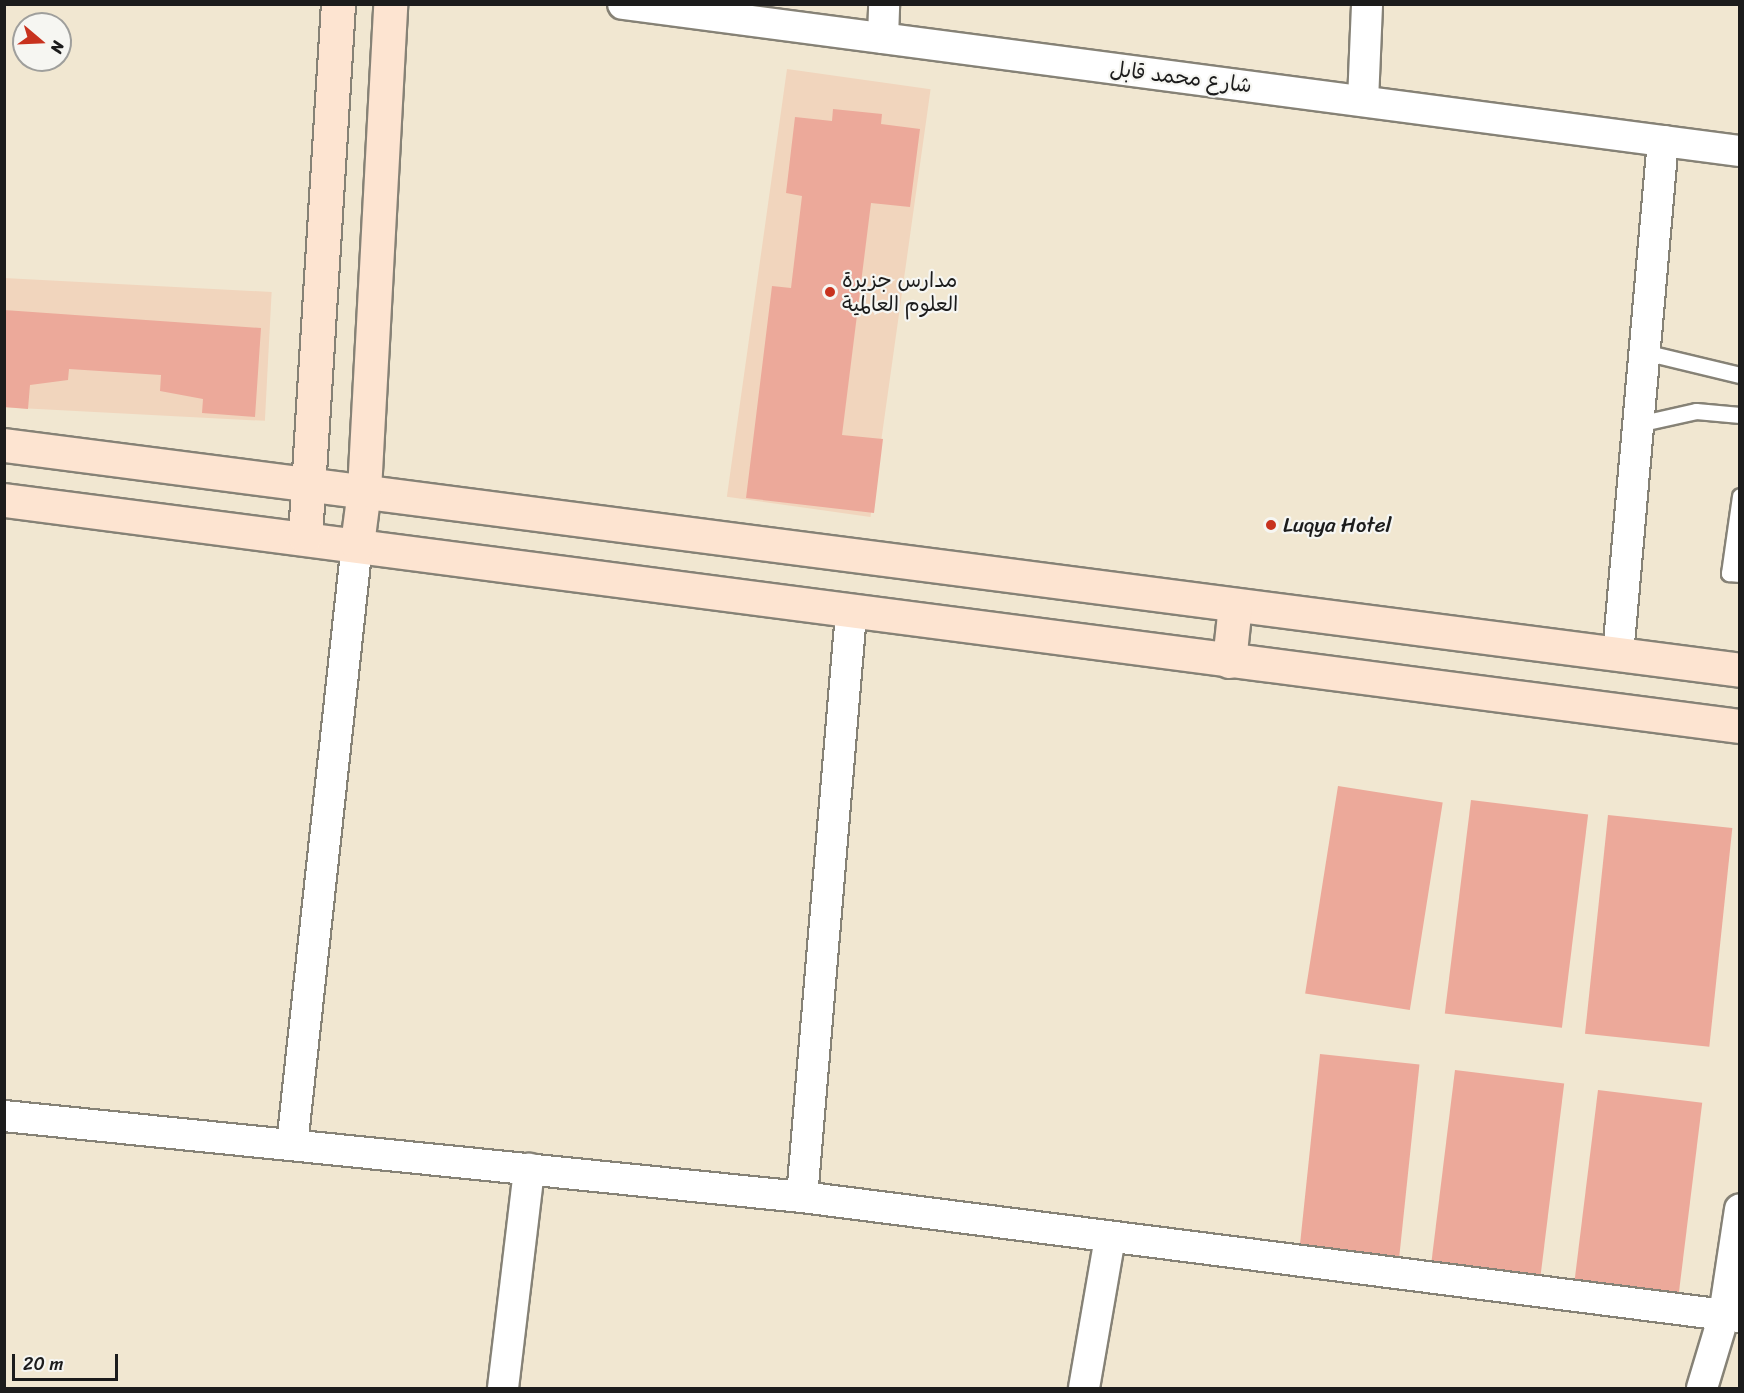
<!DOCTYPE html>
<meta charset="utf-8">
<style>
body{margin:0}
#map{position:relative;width:1744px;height:1393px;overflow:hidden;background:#f1e7d1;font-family:Sriracha,"Playpen Sans Arabic",sans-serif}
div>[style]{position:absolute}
.built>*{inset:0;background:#f1d5bd;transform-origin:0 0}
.building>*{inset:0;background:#eca99a;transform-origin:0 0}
.roads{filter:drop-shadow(2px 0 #868276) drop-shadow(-2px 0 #868276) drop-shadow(0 2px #868276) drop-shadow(0 -2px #868276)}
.lane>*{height:15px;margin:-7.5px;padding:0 7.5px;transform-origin:7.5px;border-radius:7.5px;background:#fff}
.street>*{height:30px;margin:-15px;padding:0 15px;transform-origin:15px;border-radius:15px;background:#fff}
.secondary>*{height:33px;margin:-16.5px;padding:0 16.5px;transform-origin:16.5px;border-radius:16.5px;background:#fde4d1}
.dots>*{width:16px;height:16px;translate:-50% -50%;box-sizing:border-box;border:3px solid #f6f6f2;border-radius:50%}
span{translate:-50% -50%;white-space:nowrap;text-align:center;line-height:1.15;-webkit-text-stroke:4.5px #f6f6f2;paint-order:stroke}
.street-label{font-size:21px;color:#1c1c1c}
.poi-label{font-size:21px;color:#1c1c1c}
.left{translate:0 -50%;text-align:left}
.frame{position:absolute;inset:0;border:6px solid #1c1c1c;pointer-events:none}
.north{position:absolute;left:12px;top:12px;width:60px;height:60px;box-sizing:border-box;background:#f6f6f2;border:2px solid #9f9f9c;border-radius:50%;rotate:109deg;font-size:16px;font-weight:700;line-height:24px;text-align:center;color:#1c1c1c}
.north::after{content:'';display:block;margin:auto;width:21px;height:27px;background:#c8321e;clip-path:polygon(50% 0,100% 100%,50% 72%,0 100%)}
.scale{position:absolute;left:12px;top:1354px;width:106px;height:27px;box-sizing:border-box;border:3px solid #1c1c1c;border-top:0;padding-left:8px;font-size:18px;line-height:21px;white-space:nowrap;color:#1c1c1c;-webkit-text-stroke:4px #f6f6f2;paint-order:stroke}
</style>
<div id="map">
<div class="built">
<i style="left:787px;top:69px;width:145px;height:432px;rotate:8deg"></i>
<i style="left:4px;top:278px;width:268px;height:129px;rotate:3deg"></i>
</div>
<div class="building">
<i style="clip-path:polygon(833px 109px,882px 114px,881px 124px,920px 129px,910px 207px,871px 203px,842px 435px,883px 439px,874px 513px,746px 498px,772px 286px,791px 288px,802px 196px,786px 193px,795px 117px,832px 121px)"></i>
<i style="clip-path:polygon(4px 310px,261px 328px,255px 417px,202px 413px,203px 399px,160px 391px,161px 375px,69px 369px,68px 380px,30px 385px,28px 409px,4px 407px)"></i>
<i style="left:1338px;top:786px;width:106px;height:210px;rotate:9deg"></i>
<i style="left:1471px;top:800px;width:118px;height:215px;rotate:7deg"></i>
<i style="left:1608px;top:815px;width:125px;height:220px;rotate:6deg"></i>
<i style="left:1320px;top:1054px;width:100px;height:196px;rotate:6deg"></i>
<i style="left:1455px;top:1070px;width:110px;height:202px;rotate:7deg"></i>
<i style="left:1598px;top:1090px;width:105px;height:199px;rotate:7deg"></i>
</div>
<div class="roads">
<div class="lane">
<i style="left:1644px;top:352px;width:99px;rotate:13.5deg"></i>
<i style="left:1638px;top:424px;width:59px;rotate:-12.6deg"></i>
<i style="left:1696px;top:411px;width:44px;rotate:5.2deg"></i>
<i style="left:1740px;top:496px;width:78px;rotate:98.1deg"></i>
<i style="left:1729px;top:573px;width:11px;rotate:5deg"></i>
</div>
<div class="street">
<i style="left:623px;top:4px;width:1127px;rotate:7.5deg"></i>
<i style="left:883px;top:38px;width:34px;rotate:-88deg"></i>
<i style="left:1363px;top:101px;width:97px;rotate:-87.6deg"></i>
<i style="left:1618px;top:655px;width:516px;rotate:-85deg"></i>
<i style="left:4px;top:1116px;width:802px;rotate:5.8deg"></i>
<i style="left:802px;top:1197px;width:946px;rotate:7.29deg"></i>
<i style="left:292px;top:1145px;width:605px;rotate:-83.83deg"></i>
<i style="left:802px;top:1197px;width:585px;rotate:-85.2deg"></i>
<i style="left:503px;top:1388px;width:221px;rotate:-83.2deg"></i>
<i style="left:1084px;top:1388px;width:153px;rotate:-80.2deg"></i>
<i style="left:1702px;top:1388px;width:76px;rotate:-73.2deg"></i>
<i style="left:1724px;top:1315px;width:107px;rotate:-81.4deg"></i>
</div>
<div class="secondary">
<i style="left:4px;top:445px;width:1751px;rotate:7.38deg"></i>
<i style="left:4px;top:500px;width:1751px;rotate:7.42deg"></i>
<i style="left:305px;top:537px;width:534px;rotate:-86.46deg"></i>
<i style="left:357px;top:544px;width:54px;rotate:-82.6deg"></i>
<i style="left:364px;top:490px;width:487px;rotate:-86.9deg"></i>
<i style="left:1229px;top:661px;width:56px;rotate:-83.9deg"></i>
</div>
</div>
<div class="dots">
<i style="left:830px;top:292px;background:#c8321e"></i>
<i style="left:1271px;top:525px;background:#c8321e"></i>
</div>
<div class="street-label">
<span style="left:1181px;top:77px;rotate:7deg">شارع محمد قابل</span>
</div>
<div class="poi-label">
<span class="left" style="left:842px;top:292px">مدارس جزيرة<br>العلوم العالمية</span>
<span class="left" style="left:1283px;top:525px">Luqya Hotel</span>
</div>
<div class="frame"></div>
<div class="north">N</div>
<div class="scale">20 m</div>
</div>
